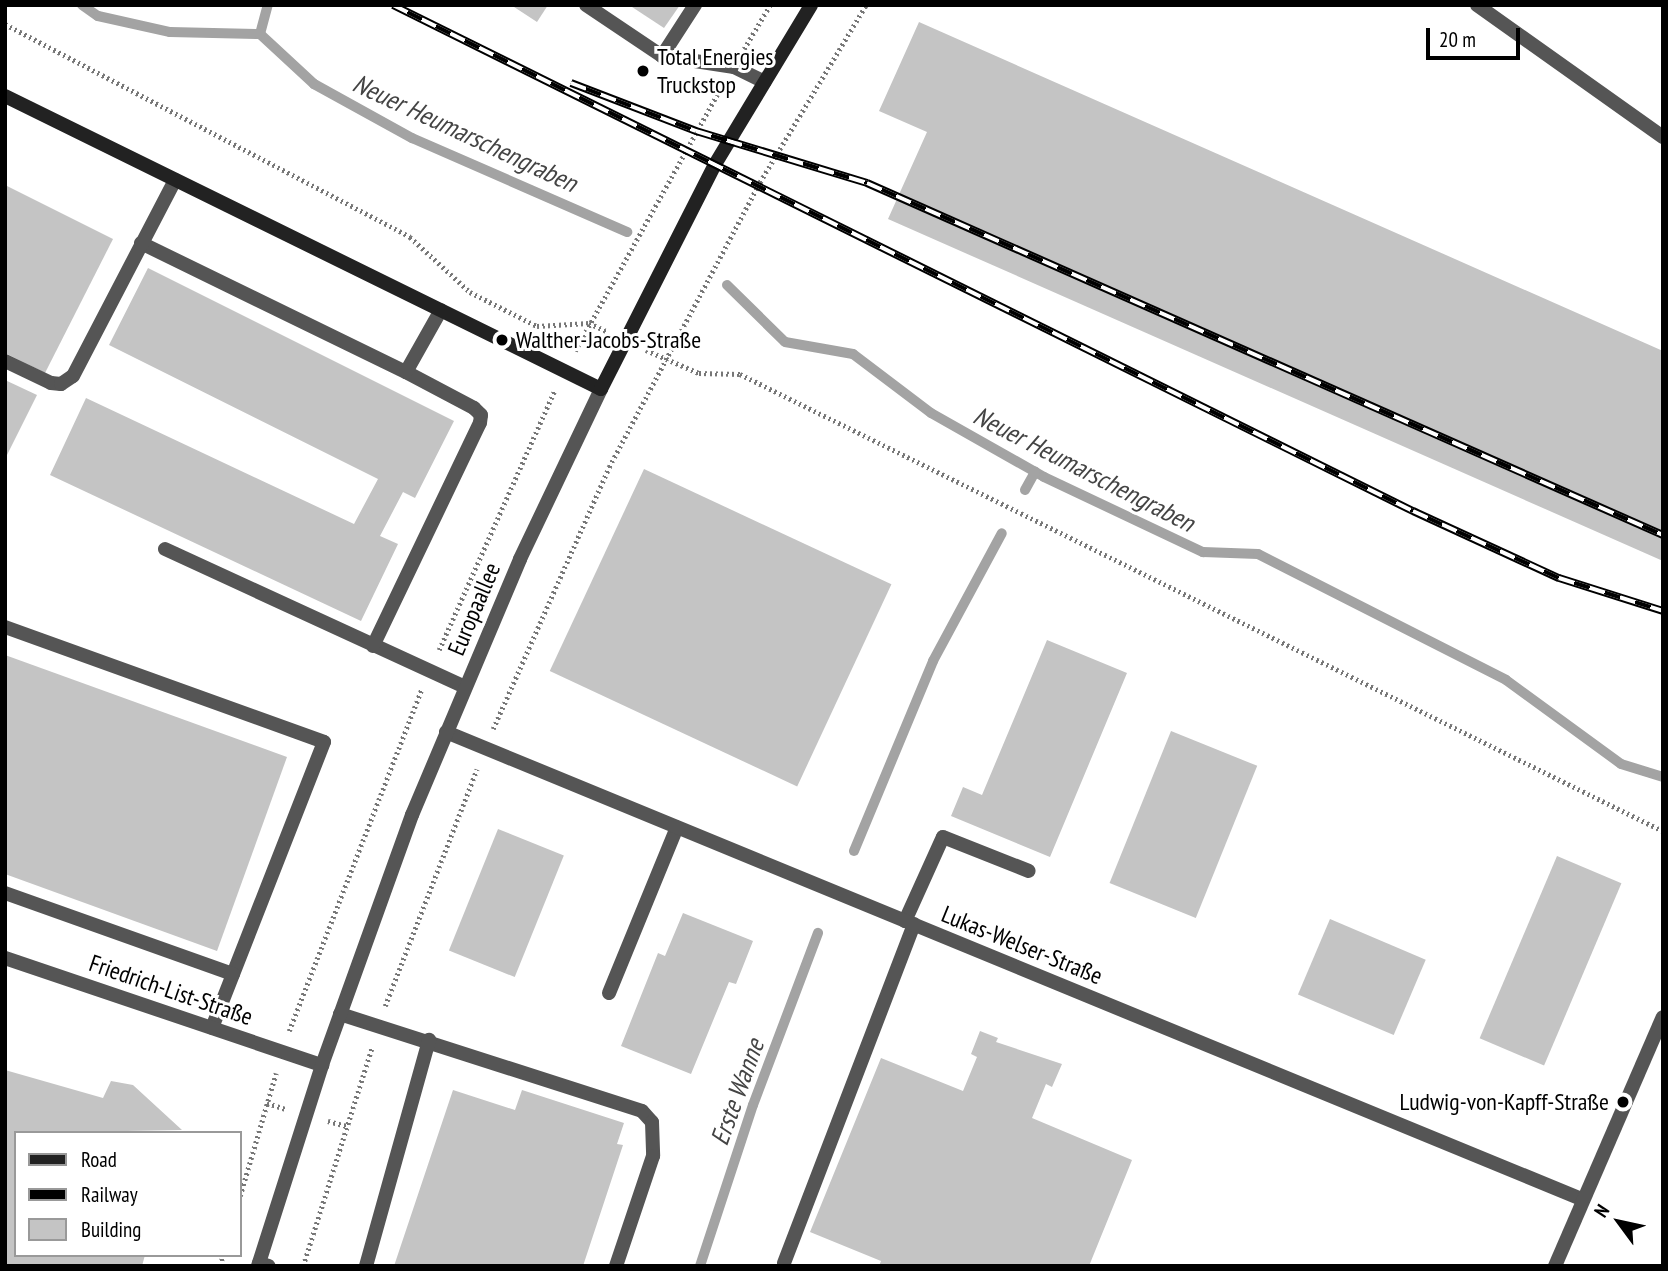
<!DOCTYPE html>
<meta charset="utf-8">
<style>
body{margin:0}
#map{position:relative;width:1668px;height:1271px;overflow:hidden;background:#fff;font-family:"PT Sans Narrow",sans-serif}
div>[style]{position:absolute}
.stream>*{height:10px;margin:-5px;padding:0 5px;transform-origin:5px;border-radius:5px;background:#a3a3a3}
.building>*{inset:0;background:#c4c4c4;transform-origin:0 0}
.path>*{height:4.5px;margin-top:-2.25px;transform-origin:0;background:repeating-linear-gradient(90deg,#777 0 2px,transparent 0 5.5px)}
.lane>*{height:14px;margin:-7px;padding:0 7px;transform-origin:7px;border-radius:7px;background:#555}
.street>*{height:14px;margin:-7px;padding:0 7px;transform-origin:7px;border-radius:7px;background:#555}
.secondary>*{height:14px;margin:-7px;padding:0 7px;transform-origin:7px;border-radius:7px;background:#222}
.rail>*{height:8px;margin-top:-4px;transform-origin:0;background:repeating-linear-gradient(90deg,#fff 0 16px,#000 0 32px);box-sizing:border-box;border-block:2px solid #000}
.dots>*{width:19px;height:19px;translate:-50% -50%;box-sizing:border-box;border:4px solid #fff;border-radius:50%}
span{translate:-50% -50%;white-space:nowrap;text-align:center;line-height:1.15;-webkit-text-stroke:6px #fff;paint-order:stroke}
.poi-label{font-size:24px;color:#000}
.left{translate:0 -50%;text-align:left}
.right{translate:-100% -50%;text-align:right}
.street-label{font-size:24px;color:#000}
.water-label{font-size:26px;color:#444;font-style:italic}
.frame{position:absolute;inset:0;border:7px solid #000;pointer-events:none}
.legend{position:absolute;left:14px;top:1131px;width:228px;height:126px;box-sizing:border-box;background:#fff;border:2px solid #999;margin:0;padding:9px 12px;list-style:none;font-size:21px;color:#000}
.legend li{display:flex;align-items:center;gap:14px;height:35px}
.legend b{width:35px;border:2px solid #999}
.north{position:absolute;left:1584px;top:1187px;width:70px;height:70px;-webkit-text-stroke:5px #fff;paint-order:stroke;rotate:303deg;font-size:19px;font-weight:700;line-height:28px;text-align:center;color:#000}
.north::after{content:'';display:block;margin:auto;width:24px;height:32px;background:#000;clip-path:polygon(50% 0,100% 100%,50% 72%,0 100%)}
.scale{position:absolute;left:1426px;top:28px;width:94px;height:32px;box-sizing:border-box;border:4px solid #000;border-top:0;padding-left:9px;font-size:21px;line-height:24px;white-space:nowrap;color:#000;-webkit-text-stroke:5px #fff;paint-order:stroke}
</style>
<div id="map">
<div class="stream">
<i style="left:82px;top:5px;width:19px;rotate:35deg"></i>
<i style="left:98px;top:16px;width:74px;rotate:12.5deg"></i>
<i style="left:170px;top:32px;width:90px;rotate:1.3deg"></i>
<i style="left:260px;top:34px;width:74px;rotate:42.8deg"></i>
<i style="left:314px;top:84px;width:112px;rotate:28.9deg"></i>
<i style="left:412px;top:138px;width:235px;rotate:23.6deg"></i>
<i style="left:260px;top:34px;width:30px;rotate:-75deg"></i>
<i style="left:727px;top:285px;width:81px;rotate:44.5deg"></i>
<i style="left:785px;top:342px;width:69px;rotate:10deg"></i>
<i style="left:853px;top:354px;width:98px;rotate:37.1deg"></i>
<i style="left:931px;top:413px;width:130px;rotate:29.5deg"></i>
<i style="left:1044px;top:477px;width:176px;rotate:25.3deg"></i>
<i style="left:1203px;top:552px;width:55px;rotate:2.1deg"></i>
<i style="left:1258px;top:554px;width:278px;rotate:26.9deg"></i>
<i style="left:1506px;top:680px;width:142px;rotate:36.1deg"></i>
<i style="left:1621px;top:764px;width:44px;rotate:17.2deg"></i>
<i style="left:1025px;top:490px;width:21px;rotate:-61deg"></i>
<i style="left:854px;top:851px;width:206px;rotate:-67.4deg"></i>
<i style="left:933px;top:661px;width:145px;rotate:-61.7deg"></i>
<i style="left:700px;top:1266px;width:169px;rotate:-71.8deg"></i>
<i style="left:753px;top:1105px;width:184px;rotate:-69.3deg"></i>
</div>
<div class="building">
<i style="clip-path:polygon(511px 5px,548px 5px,537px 22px)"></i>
<i style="clip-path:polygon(629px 5px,680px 5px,664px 28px)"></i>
<i style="clip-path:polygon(919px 22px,1663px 351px,1663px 561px,888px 219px,927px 132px,879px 111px)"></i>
<i style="clip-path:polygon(5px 185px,113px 239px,45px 373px,5px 353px)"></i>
<i style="clip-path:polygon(148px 268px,454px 421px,415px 498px,403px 492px,380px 536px,398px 544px,361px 621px,50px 475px,86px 398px,354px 524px,378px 479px,109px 345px)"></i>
<i style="clip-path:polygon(5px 380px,37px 395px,5px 459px)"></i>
<i style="left:644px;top:469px;width:273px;height:223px;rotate:25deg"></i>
<i style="clip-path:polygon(1047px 640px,1127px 673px,1050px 857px,951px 816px,963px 787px,982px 795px)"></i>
<i style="clip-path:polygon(5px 655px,287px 757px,217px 951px,5px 874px)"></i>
<i style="left:1171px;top:731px;width:93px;height:164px;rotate:22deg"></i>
<i style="left:498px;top:829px;width:71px;height:131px;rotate:22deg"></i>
<i style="left:1557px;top:856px;width:70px;height:198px;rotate:23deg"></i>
<i style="clip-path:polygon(683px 913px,753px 941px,736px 984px,729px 982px,691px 1074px,621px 1046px,658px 953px,665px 956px)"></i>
<i style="left:1330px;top:919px;width:104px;height:82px;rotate:23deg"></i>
<i style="clip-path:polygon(980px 1031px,998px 1038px,996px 1042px,1062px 1064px,1052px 1087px,1046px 1084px,1032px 1118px,1132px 1160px,1089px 1266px,879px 1266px,881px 1261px,810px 1232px,881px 1058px,963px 1091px,977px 1057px,971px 1054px)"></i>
<i style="clip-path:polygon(5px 1070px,103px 1098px,111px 1081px,133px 1085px,182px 1130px,16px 1133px,16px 1255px,145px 1255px,142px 1266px,5px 1266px)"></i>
<i style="clip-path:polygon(453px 1090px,515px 1110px,522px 1090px,624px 1123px,617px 1144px,623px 1145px,583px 1266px,394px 1266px)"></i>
</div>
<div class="path">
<i style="left:5px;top:24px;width:458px;rotate:27.7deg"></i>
<i style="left:410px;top:237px;width:81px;rotate:42.5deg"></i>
<i style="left:470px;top:292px;width:75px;rotate:26.9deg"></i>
<i style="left:537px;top:326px;width:52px;rotate:-3.3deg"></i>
<i style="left:589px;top:323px;width:19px;rotate:25deg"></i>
<i style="left:744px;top:49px;width:51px;rotate:-59.4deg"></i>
<i style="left:646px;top:350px;width:58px;rotate:23.5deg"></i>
<i style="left:699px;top:373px;width:41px;rotate:1.4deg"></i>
<i style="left:740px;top:374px;width:1030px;rotate:26.34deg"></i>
<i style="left:575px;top:351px;width:303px;rotate:-61deg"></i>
<i style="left:439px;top:650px;width:285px;rotate:-66deg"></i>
<i style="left:493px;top:729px;width:287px;rotate:-66.1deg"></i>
<i style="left:609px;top:467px;width:317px;rotate:-62.1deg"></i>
<i style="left:757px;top:187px;width:212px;rotate:-59.1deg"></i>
<i style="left:385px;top:1006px;width:254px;rotate:-68.8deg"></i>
<i style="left:289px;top:1031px;width:366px;rotate:-68.8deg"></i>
<i style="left:267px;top:1103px;width:20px;rotate:18deg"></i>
<i style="left:328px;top:1121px;width:20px;rotate:15deg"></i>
<i style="left:240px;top:1196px;width:128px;rotate:-73.7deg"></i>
<i style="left:220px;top:1266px;width:11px;rotate:-75deg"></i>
<i style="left:303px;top:1266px;width:230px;rotate:-72.5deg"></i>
</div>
<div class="lane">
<i style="left:586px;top:5px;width:92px;rotate:33.9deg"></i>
<i style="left:662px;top:56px;width:61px;rotate:-57.1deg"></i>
<i style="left:662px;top:56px;width:73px;rotate:8.7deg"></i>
<i style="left:734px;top:67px;width:34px;rotate:26deg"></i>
<i style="left:141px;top:243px;width:295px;rotate:26deg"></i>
<i style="left:5px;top:361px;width:51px;rotate:25.6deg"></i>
<i style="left:51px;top:383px;width:10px;rotate:6deg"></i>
<i style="left:61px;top:384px;width:14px;rotate:-34deg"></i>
<i style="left:73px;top:376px;width:221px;rotate:-62.5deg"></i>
<i style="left:165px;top:549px;width:330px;rotate:24.7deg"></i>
<i style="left:5px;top:627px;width:339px;rotate:19.8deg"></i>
<i style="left:324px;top:742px;width:307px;rotate:111.4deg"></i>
<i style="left:373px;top:646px;width:247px;rotate:-64.4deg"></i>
<i style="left:480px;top:423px;width:8px;rotate:-83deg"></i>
<i style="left:481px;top:415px;width:10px;rotate:-135deg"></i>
<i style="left:474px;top:408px;width:77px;rotate:-152.1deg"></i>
<i style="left:406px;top:372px;width:71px;rotate:-60.6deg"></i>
<i style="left:5px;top:893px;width:242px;rotate:19.6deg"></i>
<i style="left:905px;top:921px;width:92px;rotate:-65.7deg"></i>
<i style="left:943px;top:837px;width:92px;rotate:21.6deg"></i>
<i style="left:609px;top:993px;width:179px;rotate:-67.7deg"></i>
<i style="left:340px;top:1014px;width:317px;rotate:17.8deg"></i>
<i style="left:642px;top:1111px;width:15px;rotate:48deg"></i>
<i style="left:652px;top:1122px;width:34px;rotate:88deg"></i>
<i style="left:653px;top:1156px;width:116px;rotate:108.6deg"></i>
<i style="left:259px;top:1263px;width:10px;rotate:17deg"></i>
<i style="left:784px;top:1263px;width:363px;rotate:-69deg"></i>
<i style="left:366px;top:1266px;width:235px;rotate:-74.4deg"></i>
</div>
<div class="street">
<i style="left:1477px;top:5px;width:228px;rotate:35.4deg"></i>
<i style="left:446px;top:732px;width:1227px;rotate:22.36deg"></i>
<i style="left:5px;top:958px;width:335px;rotate:18.7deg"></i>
<i style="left:258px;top:1266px;width:211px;rotate:-72.3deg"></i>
<i style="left:322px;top:1065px;width:266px;rotate:-70.2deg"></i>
<i style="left:412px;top:815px;width:278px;rotate:-67.1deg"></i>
<i style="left:520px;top:559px;width:188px;rotate:-64.5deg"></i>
<i style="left:1555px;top:1266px;width:271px;rotate:-66.6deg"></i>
</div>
<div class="secondary">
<i style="left:5px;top:96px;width:664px;rotate:26.18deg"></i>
<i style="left:601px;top:389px;width:250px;rotate:-63.1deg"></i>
<i style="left:714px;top:166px;width:188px;rotate:-58.9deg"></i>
</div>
<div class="rail">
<i style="left:393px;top:5px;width:1139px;rotate:26.39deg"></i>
<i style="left:1413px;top:511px;width:161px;rotate:24.7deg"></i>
<i style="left:1559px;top:578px;width:109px;rotate:17.6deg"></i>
<i style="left:571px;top:83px;width:134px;rotate:21deg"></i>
<i style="left:696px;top:131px;width:179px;rotate:16.9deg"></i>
<i style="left:867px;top:183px;width:870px;rotate:23.86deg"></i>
</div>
<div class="dots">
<i style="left:643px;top:71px;background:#000"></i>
<i style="left:502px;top:340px;background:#000"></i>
<i style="left:1623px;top:1102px;background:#000"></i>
</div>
<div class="poi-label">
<span class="left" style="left:657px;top:71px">Total Energies<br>Truckstop</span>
<span class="left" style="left:516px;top:340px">Walther-Jacobs-Straße</span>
<span class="right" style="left:1609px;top:1102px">Ludwig-von-Kapff-Straße</span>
</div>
<div class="street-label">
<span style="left:474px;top:609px;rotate:-67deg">Europaallee</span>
<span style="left:1022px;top:945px;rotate:22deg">Lukas-Welser-Straße</span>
<span style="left:171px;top:990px;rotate:19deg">Friedrich-List-Straße</span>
</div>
<div class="water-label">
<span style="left:465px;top:133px;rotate:25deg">Neuer Heumarschengraben</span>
<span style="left:1084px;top:469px;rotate:27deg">Neuer Heumarschengraben</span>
<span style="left:737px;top:1092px;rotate:-70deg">Erste Wanne</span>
</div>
<div class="frame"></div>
<ul class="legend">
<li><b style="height:9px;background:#222"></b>Road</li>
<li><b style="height:9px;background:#000"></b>Railway</li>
<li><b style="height:19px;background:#c4c4c4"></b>Building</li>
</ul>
<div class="north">N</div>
<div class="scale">20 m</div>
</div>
